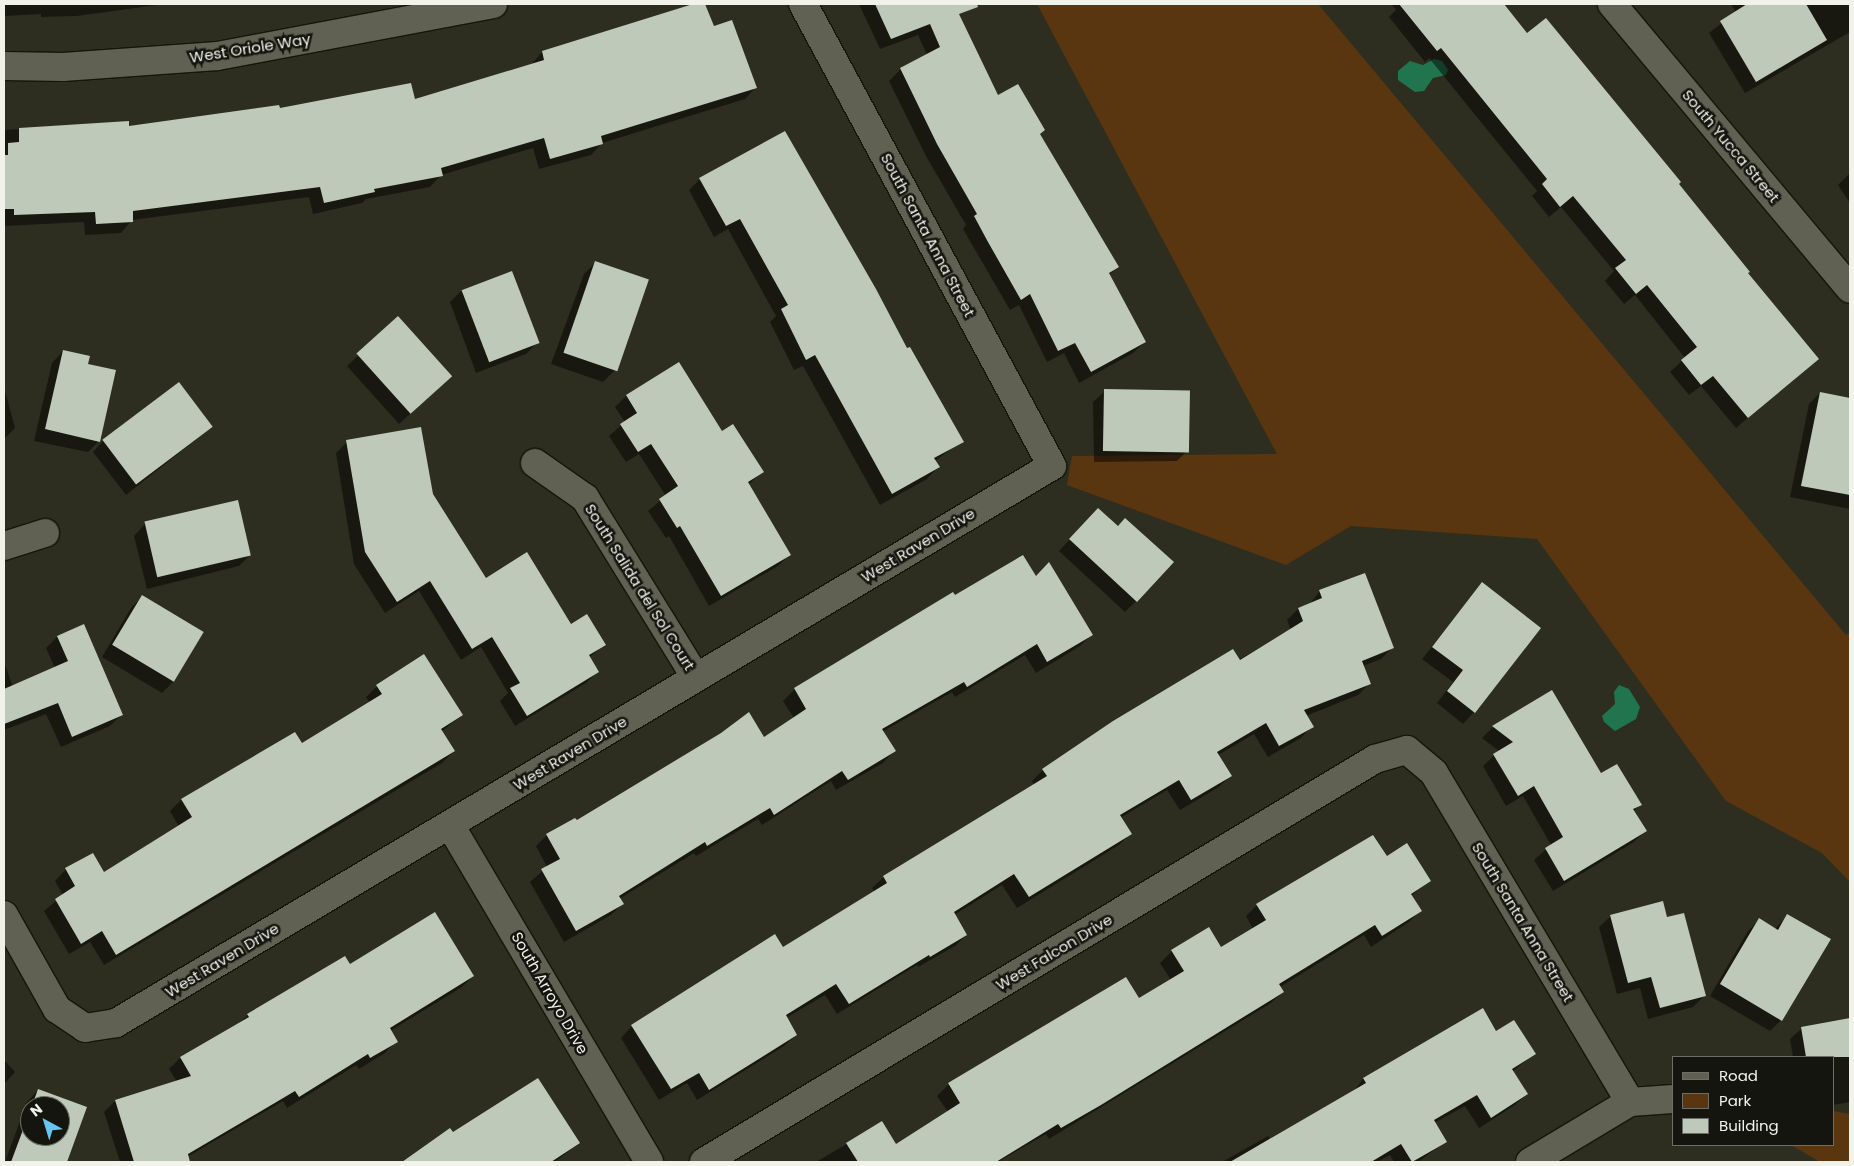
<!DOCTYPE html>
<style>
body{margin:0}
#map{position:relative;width:1854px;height:1166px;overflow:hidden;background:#2d2e1f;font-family:Poppins,sans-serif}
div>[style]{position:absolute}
.green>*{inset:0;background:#593610}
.water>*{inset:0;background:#20754f}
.shadow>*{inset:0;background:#0007}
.building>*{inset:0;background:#bec9b9;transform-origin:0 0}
.roads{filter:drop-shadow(1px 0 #151609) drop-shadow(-1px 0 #151609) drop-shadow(0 1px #151609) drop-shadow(0 -1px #151609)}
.street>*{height:28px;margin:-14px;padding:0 14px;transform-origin:14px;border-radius:14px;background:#606152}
span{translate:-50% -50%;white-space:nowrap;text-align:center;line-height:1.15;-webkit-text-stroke:5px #15150f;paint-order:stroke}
.street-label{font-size:15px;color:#f1f2e9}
.frame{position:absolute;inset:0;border:5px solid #f1f2e9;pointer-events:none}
.legend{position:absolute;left:1672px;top:1056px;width:162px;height:90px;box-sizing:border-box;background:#15150f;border:1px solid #6d6d66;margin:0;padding:6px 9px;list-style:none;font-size:15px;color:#f1f2e9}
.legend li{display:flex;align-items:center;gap:10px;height:25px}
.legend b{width:25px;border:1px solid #6d6d66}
.north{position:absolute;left:20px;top:1096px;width:50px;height:50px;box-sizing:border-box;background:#15150f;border:1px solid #6d6d66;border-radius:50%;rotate:321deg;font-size:14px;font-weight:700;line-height:20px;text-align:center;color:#f1f2e9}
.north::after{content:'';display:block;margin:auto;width:18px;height:22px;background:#68c4f0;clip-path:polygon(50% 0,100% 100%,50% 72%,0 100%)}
</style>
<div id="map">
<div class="green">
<i style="clip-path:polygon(1037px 4px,1318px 4px,1846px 635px,1850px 633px,1850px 882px,1822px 853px,1726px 801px,1537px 539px,1351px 526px,1286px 565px,1067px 485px,1072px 456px,1277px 454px)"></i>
<i style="clip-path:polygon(1833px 1111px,1850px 1114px,1850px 1162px,1820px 1162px,1791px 1145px,1833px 1145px)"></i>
</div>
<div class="water">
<i style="clip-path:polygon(1434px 59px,1442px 61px,1448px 70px,1446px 75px,1433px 78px,1424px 91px,1415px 92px,1398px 80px,1398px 71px,1410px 61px,1423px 65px)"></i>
<i style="clip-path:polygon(1619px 685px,1629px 689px,1640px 707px,1636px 719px,1615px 731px,1604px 722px,1602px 716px,1615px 704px,1614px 692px)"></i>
</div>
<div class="shadow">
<i style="clip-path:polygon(4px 4px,164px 4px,77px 16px,41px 17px,41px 14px,4px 16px)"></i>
<i style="clip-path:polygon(697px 4px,704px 4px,713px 28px,756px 87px,745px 99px,602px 143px,591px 155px,539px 169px,533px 148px,441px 175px,430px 187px,366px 199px,362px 203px,313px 214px,309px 197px,132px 220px,121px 233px,85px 235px,84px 222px,4px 226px,4px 130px,128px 122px,128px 127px,279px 110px,414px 101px,531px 65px,542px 52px)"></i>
<i style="clip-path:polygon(859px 4px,971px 4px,956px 11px,998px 97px,1039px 135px,1118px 266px,1109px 275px,1145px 342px,1133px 353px,1079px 383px,1064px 353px,1047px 362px,1019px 305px,1010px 310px,963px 229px,966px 225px,926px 156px,889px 81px,901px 69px,927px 55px,918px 35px,880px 49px)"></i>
<i style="clip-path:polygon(1391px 4px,1503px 4px,1527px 35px,1677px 184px,1817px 359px,1736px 428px,1701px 386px,1689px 395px,1670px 372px,1685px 358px,1635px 295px,1624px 304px,1605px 281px,1614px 271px,1561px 207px,1549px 217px,1532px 196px,1537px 191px,1429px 58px,1425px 62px,1389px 17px,1396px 10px)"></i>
<i style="clip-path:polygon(1731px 4px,1850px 4px,1850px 32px,1745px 93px,1709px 33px,1736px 12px)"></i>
<i style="clip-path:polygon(1850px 173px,1850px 203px,1838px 185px)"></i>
<i style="clip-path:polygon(700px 179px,906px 350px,962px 441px,935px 461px,938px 467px,927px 479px,880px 505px,803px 366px,794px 370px,770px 322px,776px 316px,728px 229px,714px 237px,689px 190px)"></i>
<i style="clip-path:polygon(596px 262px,647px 281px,614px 371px,603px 382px,551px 364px,584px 274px)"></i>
<i style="clip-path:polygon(461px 291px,537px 343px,526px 354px,476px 373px,450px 302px)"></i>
<i style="clip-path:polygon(398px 318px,439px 387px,399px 424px,347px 366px)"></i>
<i style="clip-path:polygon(63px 351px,87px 365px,99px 441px,88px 452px,34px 441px,52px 363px)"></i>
<i style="clip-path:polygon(4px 387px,15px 428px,4px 439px)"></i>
<i style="clip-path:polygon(1105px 391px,1188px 450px,1177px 461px,1094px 462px,1093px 402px)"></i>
<i style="clip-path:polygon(1820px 393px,1850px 399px,1850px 509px,1790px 497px,1809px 404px)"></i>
<i style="clip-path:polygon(626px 396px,721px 433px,762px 472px,749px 484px,789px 555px,778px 566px,709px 606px,669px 536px,666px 538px,648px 511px,666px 496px,639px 454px,626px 462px,609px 436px,625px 422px,615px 407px)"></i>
<i style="clip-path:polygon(212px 427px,126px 495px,93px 452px,104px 440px)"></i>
<i style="clip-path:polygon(347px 442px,432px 495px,485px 579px,604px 644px,589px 658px,597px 672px,586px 683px,515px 726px,500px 701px,508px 693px,481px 647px,461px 660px,419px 591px,385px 613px,354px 564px,336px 453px)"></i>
<i style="clip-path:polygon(237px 501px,250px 555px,239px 566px,147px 589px,134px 536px,145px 524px)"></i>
<i style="clip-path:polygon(1087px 521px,1136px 601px,1125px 612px,1059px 551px)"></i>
<i style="clip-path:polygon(1035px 577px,1091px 635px,1080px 646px,1036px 673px,1025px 655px,955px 697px,952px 692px,882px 732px,894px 751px,883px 763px,836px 790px,831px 781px,762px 825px,758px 819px,696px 856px,694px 853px,619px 899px,622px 904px,611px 915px,564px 942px,530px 882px,547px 867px,536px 846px,547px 835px,764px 738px,794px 718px,783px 701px,795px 689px,955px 597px)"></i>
<i style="clip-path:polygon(1482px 584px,1474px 712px,1463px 724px,1437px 703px,1453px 682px,1422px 659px)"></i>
<i style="clip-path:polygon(1320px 591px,1392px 648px,1381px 659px,1363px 666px,1370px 683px,1358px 695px,1306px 716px,1312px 726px,1301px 738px,1268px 757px,1254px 734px,1218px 755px,1230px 776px,1219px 787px,1180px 810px,1167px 790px,1120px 818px,1130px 834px,1119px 845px,1017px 908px,1002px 885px,954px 915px,966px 935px,955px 946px,918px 967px,917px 965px,837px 1014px,825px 995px,786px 1018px,796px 1035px,784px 1046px,697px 1100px,687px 1083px,659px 1100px,621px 1038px,632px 1026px,783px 949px,875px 892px,872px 888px,884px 877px,1034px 785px,1032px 781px,1043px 770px,1291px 630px,1287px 620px,1298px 609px,1309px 605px)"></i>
<i style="clip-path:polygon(142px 597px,202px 632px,174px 681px,162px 693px,102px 657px,131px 608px)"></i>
<i style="clip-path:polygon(57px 637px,122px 714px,110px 726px,61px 747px,46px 714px,4px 730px,4px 662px,13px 687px,55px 668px,46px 648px)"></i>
<i style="clip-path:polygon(377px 686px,462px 715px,441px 732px,454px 751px,442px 763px,104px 965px,90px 942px,69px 954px,44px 911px,63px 895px,55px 881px,66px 869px,104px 874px,179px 827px,170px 811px,181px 800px,294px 733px,301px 745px,370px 703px,366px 697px)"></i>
<i style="clip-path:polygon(1552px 692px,1601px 775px,1640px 804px,1633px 812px,1645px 831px,1634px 842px,1553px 891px,1534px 860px,1551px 845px,1523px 796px,1506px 806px,1483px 766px,1499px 751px,1482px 738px,1493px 727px)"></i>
<i style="clip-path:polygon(1386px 858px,1429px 881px,1411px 896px,1420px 911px,1409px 922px,1371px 947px,1364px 935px,1280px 987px,1283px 992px,1271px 1003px,1049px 1139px,1046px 1134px,998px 1162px,816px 1162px,882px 1123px,895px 1145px,948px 1112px,937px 1096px,949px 1084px,1126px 979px,1139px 1000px,1171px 980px,1160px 963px,1172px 951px,1208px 929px,1221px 948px,1253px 929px,1246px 916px,1257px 905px)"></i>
<i style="clip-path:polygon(1611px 916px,1667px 919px,1705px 995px,1693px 1007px,1648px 1019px,1640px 988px,1617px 994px,1599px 927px)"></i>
<i style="clip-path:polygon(1787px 916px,1781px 1020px,1770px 1031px,1710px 996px,1748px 931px,1759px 920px,1775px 929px)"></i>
<i style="clip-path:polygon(350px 966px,473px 976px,462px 987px,390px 1031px,396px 1041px,385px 1053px,359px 1069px,356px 1065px,287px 1108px,283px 1101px,187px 1157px,189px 1162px,120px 1162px,104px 1112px,115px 1101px,177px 1082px,169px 1069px,180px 1058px,236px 1026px,248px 1015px)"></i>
<i style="clip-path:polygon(1850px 1020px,1850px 1102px,1833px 1105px,1833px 1057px,1793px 1057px,1790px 1039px,1802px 1028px)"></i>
<i style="clip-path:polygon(1496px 1032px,1534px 1054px,1512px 1072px,1526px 1094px,1515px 1105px,1479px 1128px,1465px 1106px,1434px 1123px,1445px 1142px,1418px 1162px,1394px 1162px,1390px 1155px,1377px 1162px,1222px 1162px,1268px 1136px,1271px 1140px,1353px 1092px,1363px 1079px)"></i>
<i style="clip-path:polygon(4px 1060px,15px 1072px,4px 1084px)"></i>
<i style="clip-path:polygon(evenodd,38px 1090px,86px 1107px,65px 1162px,5px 1162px,27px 1102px,38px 1090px,30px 1106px,60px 1106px,60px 1136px,30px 1136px,30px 1106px)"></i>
<i style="clip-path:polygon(450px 1130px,452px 1133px,579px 1143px,555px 1162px,404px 1162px)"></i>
</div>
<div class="building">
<i style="clip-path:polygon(693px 4px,705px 4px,714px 26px,732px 20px,757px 88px,601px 136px,603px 144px,550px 159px,544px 138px,441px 168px,443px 176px,374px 189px,375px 192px,324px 203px,320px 187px,133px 211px,133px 222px,96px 224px,95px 212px,14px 215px,14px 209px,4px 209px,4px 155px,8px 155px,8px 143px,19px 142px,19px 128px,129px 121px,129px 126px,279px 105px,280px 108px,411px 83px,415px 99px,544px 60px,542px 51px)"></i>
<i style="clip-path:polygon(875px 4px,977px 4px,978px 7px,959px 14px,998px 95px,1018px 84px,1045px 130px,1040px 134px,1119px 267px,1109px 273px,1146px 342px,1091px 372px,1075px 343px,1058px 351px,1030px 294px,1021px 300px,988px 242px,974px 216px,977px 214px,937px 144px,900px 68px,940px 47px,930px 24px,891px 39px)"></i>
<i style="clip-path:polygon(1399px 4px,1504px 4px,1527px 33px,1546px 18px,1681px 182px,1679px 184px,1750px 272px,1748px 273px,1819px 359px,1748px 418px,1713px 376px,1701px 385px,1681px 360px,1697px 347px,1647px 285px,1636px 294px,1615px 268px,1626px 260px,1573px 196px,1560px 207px,1542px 184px,1547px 179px,1441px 48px,1437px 51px)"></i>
<i style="clip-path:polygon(1747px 4px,1806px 4px,1827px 40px,1756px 82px,1720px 21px)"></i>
<i style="clip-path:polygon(785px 131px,876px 289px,907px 348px,910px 347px,964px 442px,934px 458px,940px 467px,892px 494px,815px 355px,806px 360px,781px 309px,788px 305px,740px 219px,726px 226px,699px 178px)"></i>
<i style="left:595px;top:261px;width:57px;height:97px;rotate:19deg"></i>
<i style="left:512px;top:271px;width:77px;height:54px;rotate:69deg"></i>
<i style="left:398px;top:316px;width:81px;height:56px;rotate:48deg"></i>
<i style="clip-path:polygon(63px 350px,90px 356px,88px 364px,116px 370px,100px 442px,45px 429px)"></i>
<i style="clip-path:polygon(679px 362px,722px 431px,733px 424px,764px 472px,748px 482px,791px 555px,721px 596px,680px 526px,677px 528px,659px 499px,678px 486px,651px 444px,638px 452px,620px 424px,637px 413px,626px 395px)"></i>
<i style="left:179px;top:382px;width:56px;height:96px;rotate:53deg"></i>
<i style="left:1104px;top:389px;width:86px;height:62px;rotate:1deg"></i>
<i style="clip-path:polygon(1820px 392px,1850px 398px,1850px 495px,1801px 486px)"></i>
<i style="clip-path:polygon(421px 427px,433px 494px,486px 578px,527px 552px,571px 624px,587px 614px,606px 645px,589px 655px,599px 672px,527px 716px,510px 688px,520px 683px,492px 637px,472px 649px,430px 581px,397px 602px,365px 552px,346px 440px)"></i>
<i style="left:238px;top:500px;width:57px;height:96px;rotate:77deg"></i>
<i style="clip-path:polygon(1098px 508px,1118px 526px,1125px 518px,1174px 562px,1137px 602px,1069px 539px)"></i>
<i style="clip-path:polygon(1023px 555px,1036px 576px,1049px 562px,1093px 635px,1047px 662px,1037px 644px,967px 687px,964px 682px,882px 729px,896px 751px,848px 780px,842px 771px,774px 815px,770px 808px,707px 846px,705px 842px,619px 896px,624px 904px,576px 931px,541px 869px,560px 859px,546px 834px,575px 818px,577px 820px,721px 733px,749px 712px,764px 737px,806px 709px,794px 688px,953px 592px,955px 595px)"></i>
<i style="clip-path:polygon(1365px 573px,1394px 648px,1362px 661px,1371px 684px,1304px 710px,1314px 727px,1279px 746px,1266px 723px,1217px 752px,1232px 776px,1191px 800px,1179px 780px,1120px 815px,1132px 834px,1029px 897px,1014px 874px,954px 912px,967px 935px,930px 957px,929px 955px,849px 1004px,836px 984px,786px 1015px,797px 1035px,709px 1090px,699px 1073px,671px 1089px,631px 1025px,775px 934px,783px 947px,887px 883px,883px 876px,1047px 776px,1042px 769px,1113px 721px,1233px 649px,1240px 660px,1303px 621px,1298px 608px,1322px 598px,1319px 590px)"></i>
<i style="clip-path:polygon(1482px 582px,1541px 628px,1475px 713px,1447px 691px,1463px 670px,1432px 647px)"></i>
<i style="left:142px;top:595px;width:72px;height:58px;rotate:31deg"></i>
<i style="clip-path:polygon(84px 624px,123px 715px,72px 737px,58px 703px,4px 724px,4px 689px,68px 661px,57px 636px)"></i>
<i style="clip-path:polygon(424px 654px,463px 715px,441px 729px,455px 751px,116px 955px,102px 931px,81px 944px,55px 899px,75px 886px,65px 868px,93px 853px,104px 872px,192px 817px,181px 799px,295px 732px,302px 743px,382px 694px,376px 685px)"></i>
<i style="clip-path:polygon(1552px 690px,1601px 773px,1617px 764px,1642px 805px,1633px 809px,1647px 831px,1564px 881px,1545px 848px,1563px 837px,1534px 786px,1518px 796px,1493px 754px,1513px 742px,1492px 726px)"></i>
<i style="clip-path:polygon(1373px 835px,1387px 856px,1407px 843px,1431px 881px,1411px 894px,1422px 911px,1382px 936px,1375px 925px,1279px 984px,1284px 992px,1101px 1105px,1061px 1128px,1058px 1124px,996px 1162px,858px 1162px,846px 1143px,882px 1121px,896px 1144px,960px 1103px,948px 1083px,1126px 977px,1139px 998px,1184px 971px,1171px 950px,1209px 927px,1221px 947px,1266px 920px,1256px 904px)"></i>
<i style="clip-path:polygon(1663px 901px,1667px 917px,1684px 913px,1706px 996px,1660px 1008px,1651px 977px,1628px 983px,1610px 915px)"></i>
<i style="clip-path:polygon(435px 912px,474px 976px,390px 1028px,398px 1042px,370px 1058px,368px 1054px,299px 1097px,295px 1091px,188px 1154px,190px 1162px,134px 1162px,115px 1100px,191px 1076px,180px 1057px,249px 1017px,247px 1014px,345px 956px,350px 964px)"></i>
<i style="clip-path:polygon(1787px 914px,1831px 939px,1782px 1021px,1720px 984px,1759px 918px,1778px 930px)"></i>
<i style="clip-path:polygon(1483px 1008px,1496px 1031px,1514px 1020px,1536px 1054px,1512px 1069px,1528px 1094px,1491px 1118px,1477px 1095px,1434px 1120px,1447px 1142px,1412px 1162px,1401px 1144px,1371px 1162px,1230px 1162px,1366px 1083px,1363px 1078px)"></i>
<i style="clip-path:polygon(1850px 1018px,1850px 1057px,1806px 1057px,1801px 1027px)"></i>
<i style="clip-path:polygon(538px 1078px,580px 1143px,551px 1162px,402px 1162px,450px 1128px,453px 1132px)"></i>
<i style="clip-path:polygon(38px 1089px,87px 1107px,67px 1162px,11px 1162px,30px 1111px,30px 1136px,60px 1136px,60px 1106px,32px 1106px)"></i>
</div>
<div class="roads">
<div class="street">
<i style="left:1612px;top:4px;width:371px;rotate:50.1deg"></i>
<i style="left:4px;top:66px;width:59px;rotate:1deg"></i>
<i style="left:63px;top:67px;width:155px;rotate:-4.1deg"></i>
<i style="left:218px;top:56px;width:280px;rotate:-10.7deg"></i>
<i style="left:535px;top:463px;width:61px;rotate:35deg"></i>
<i style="left:585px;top:498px;width:211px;rotate:58.3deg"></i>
<i style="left:4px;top:546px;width:43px;rotate:-17.6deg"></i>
<i style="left:450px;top:825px;width:391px;rotate:59.4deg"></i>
<i style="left:4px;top:915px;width:108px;rotate:60.6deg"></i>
<i style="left:57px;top:1009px;width:34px;rotate:34deg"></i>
<i style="left:85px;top:1028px;width:31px;rotate:-9deg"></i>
<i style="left:116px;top:1023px;width:1089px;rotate:-30.76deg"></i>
<i style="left:1052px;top:466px;width:525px;rotate:-118.32deg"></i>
<i style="left:704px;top:1162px;width:783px;rotate:-30.99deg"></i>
<i style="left:1375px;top:759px;width:33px;rotate:-16deg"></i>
<i style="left:1407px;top:750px;width:35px;rotate:40deg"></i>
<i style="left:1434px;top:773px;width:383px;rotate:59.2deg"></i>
<i style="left:1530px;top:1162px;width:117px;rotate:-31deg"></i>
<i style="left:1630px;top:1102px;width:43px;rotate:-4deg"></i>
</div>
</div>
<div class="street-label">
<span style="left:250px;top:48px;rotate:-9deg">West Oriole Way</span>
<span style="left:1731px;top:146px;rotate:50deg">South Yucca Street</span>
<span style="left:928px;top:235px;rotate:62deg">South Santa Anna Street</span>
<span style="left:918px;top:545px;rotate:-31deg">West Raven Drive</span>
<span style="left:640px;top:587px;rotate:58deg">South Salida del Sol Court</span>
<span style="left:570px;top:753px;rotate:-31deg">West Raven Drive</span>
<span style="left:1523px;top:922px;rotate:59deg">South Santa Anna Street</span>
<span style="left:1054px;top:952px;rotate:-31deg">West Falcon Drive</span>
<span style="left:222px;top:960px;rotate:-31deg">West Raven Drive</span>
<span style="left:550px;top:993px;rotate:60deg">South Arroyo Drive</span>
</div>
<div class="frame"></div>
<ul class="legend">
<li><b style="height:6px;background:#606152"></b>Road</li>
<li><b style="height:14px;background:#593610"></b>Park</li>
<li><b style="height:14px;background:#bec9b9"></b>Building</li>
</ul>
<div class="north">N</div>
</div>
